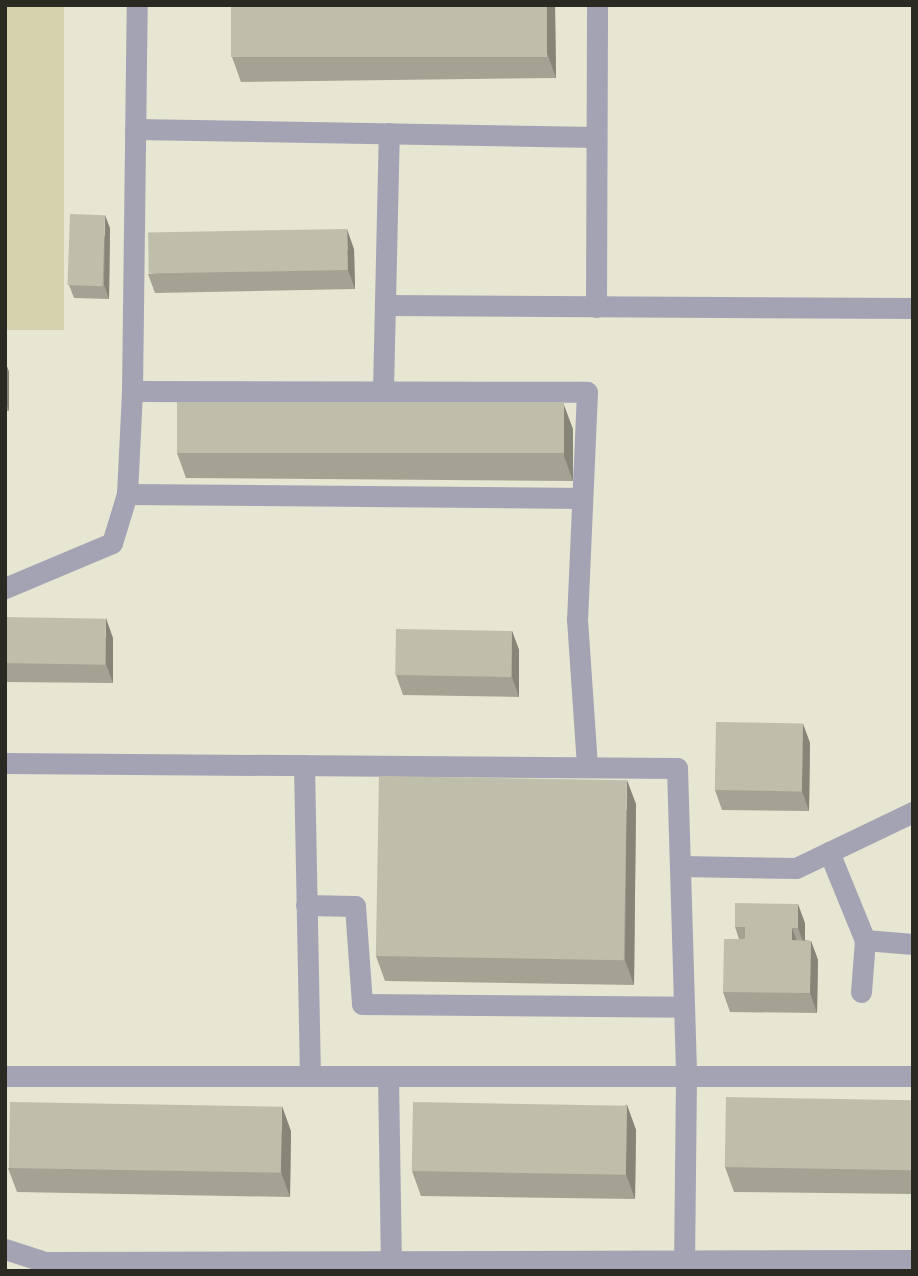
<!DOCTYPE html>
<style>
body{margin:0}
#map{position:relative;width:918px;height:1276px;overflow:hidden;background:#e7e6d2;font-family:"Source Sans 3",sans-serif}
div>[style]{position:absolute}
.green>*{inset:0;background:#d5d2ad;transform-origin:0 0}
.minor>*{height:21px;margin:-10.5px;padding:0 10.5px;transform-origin:10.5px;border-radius:10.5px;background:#a4a3b3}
.wall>*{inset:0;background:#a4a393}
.shaded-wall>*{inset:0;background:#868578}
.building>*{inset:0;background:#bfbeab;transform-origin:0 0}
span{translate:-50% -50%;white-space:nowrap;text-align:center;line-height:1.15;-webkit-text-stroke:7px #f4f3df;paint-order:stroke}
.frame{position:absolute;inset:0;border:7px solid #2a2922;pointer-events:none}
</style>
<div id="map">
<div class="green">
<i style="left:5px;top:5px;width:59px;height:325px"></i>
</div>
<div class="minor">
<i style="left:135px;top:129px;width:461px;rotate:1deg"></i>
<i style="left:385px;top:305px;width:528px;rotate:0.33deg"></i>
<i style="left:596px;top:307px;width:302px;rotate:-89.8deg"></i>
<i style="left:383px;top:390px;width:257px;rotate:-88.7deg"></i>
<i style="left:132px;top:391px;width:455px;rotate:0.1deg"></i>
<i style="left:587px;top:392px;width:227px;rotate:92.5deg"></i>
<i style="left:577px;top:619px;width:148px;rotate:86.1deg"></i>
<i style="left:127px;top:494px;width:455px;rotate:0.5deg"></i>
<i style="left:5px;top:588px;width:116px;rotate:-22.8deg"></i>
<i style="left:112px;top:543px;width:51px;rotate:-73deg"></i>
<i style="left:127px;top:494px;width:103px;rotate:-87.2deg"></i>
<i style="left:132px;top:391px;width:386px;rotate:-89.3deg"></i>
<i style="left:5px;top:763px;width:672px;rotate:0.43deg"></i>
<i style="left:677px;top:768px;width:308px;rotate:88.3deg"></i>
<i style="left:686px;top:1076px;width:185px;rotate:90.6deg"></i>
<i style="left:304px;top:765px;width:310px;rotate:88.9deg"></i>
<i style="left:829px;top:852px;width:95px;rotate:67.8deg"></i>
<i style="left:681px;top:866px;width:115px;rotate:1deg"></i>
<i style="left:796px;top:868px;width:130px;rotate:-25.6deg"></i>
<i style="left:306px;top:905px;width:49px;rotate:1.2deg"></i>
<i style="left:355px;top:906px;width:98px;rotate:85.9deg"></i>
<i style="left:362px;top:1004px;width:322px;rotate:0.5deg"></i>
<i style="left:861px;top:992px;width:52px;rotate:-85.6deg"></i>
<i style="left:865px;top:940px;width:48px;rotate:4.8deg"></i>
<i style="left:5px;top:1076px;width:908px"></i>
<i style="left:388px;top:1076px;width:185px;rotate:89.1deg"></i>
<i style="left:5px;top:1249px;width:42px;rotate:18deg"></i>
<i style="left:45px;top:1262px;width:868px;rotate:-0.13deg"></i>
</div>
<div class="wall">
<i style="clip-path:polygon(231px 5px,555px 5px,556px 78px,241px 82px,232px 57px)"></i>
<i style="clip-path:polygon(110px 228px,109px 299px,74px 298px,69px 285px)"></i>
<i style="clip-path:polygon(354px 249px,355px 289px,155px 293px,148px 274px)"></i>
<i style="clip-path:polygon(5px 361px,9px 372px,9px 411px,5px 411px)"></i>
<i style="clip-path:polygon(573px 429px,573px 481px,186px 478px,177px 453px)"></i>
<i style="clip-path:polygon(5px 617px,113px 638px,113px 683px,5px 682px)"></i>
<i style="clip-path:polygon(512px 631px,519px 650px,519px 697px,403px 695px,396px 675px)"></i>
<i style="clip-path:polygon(803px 724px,810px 743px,809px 811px,722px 810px,715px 790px)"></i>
<i style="clip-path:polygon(636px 804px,634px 985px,385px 981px,376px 956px)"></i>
<i style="clip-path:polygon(805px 923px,805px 940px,811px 941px,818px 960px,817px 1013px,730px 1012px,723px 992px,739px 939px,735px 927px)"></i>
<i style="clip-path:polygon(913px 1100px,913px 1194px,734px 1192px,725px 1167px)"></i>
<i style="clip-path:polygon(627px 1105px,636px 1130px,635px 1199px,421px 1196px,412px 1171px)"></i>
<i style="clip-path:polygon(291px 1131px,290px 1197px,17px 1192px,8px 1168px)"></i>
</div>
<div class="shaded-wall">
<i style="clip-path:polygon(547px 5px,555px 5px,556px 78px,547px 53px)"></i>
<i style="clip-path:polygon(105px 215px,110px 228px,109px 299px,104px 285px)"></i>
<i style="clip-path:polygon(347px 229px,354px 249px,355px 289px,348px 270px)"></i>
<i style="clip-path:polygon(5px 361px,9px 372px,9px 411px,5px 401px)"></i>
<i style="clip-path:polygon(564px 405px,573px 429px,573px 481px,564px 456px)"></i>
<i style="clip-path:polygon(106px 618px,113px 638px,113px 683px,106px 664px)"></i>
<i style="clip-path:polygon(512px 631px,519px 650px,519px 697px,512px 677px)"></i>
<i style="clip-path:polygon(803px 724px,810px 743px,809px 811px,802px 791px)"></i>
<i style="clip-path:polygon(627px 780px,636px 804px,634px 985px,625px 960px)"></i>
<i style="clip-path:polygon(798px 904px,805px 923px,805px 947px,798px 928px)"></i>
<i style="clip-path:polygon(792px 928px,799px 947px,792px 940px)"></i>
<i style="clip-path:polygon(811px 941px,818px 960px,817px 1013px,810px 993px)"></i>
<i style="clip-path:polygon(627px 1105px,636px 1130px,635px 1199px,626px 1174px)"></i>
<i style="clip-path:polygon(282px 1106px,291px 1131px,290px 1197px,281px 1172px)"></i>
</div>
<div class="building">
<i style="left:231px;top:5px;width:316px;height:52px"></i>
<i style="left:70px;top:214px;width:35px;height:71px;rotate:2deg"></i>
<i style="left:347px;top:229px;width:41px;height:199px;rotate:89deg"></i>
<i style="left:177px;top:402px;width:387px;height:51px"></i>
<i style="left:5px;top:617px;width:101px;height:46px;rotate:1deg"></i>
<i style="left:396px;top:629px;width:116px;height:46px;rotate:1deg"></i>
<i style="left:716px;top:722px;width:87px;height:68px;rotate:1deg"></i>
<i style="left:379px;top:776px;width:248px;height:180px;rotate:1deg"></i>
<i style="clip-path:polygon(735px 903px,798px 904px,798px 928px,792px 928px,792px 940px,811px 941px,810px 993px,723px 992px,724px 939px,745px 939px,745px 927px,735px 927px)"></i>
<i style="left:726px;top:1097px;width:187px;height:70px;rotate:1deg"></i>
<i style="left:10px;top:1102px;width:272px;height:66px;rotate:1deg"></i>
<i style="left:413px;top:1102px;width:214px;height:69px;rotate:1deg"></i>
</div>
<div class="frame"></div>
</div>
